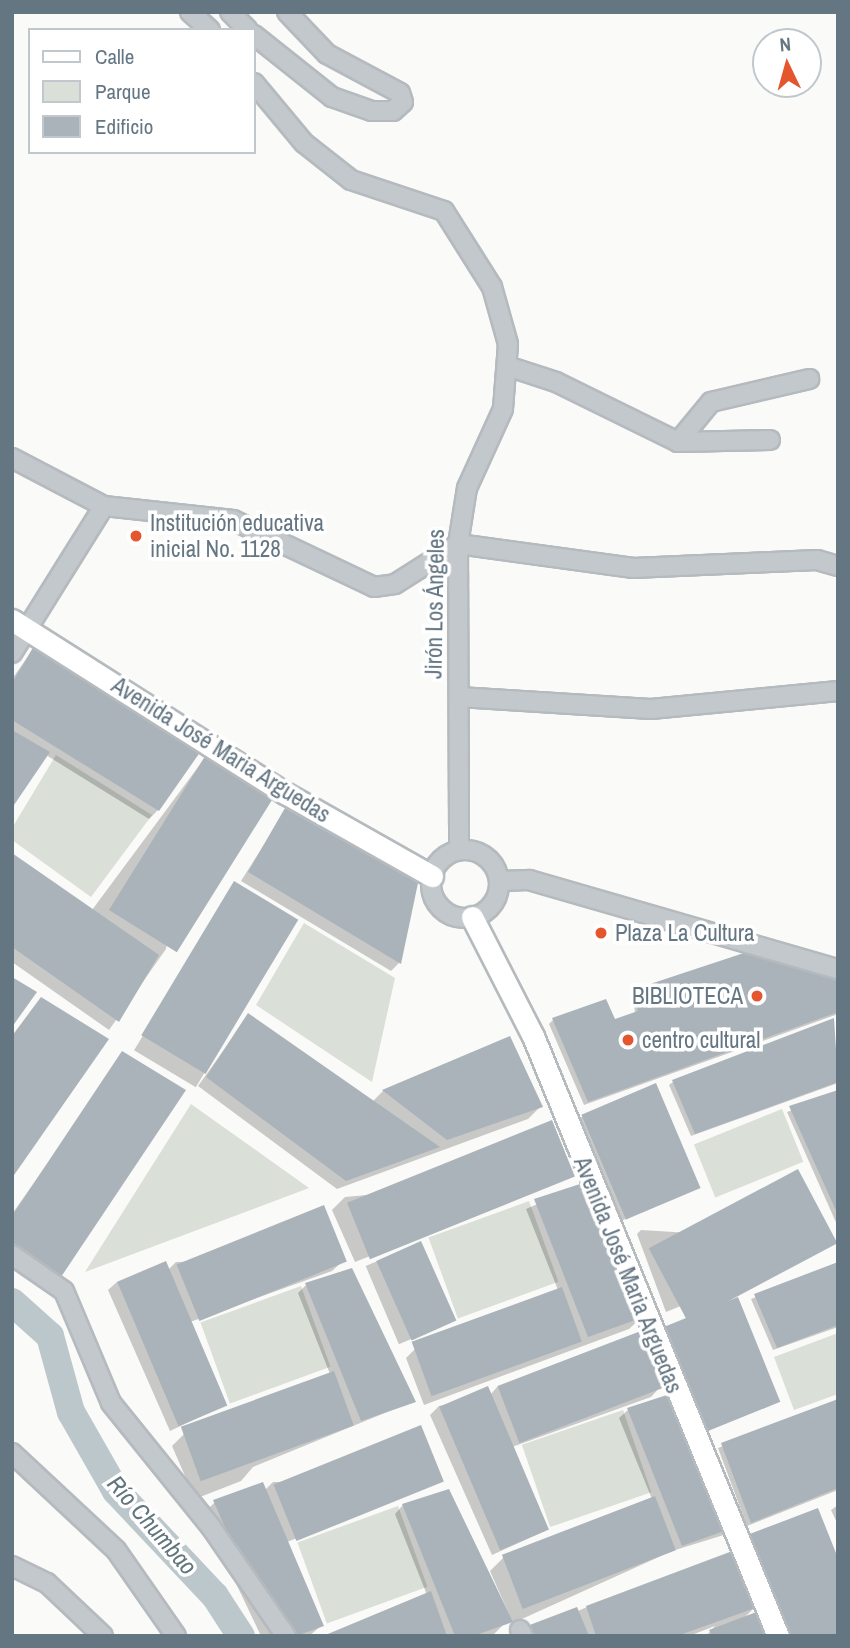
<!DOCTYPE html>
<meta charset="utf-8">
<style>
body{margin:0}
#map{position:relative;width:850px;height:1648px;overflow:hidden;background:#fafaf8;font-family:"Archivo Narrow",sans-serif}
div>[style]{position:absolute}
.green>*{inset:0;background:#dadfd7;transform-origin:0 0}
.shadow>*{inset:0;background:#0003;transform-origin:0 0}
.river>*{height:28px;margin:-14px;padding:0 14px;transform-origin:14px;border-radius:14px;background:#bbc7cb}
.building>*{inset:0;background:#aab3b9;transform-origin:0 0}
.roads{filter:drop-shadow(2px 0 #b5babe) drop-shadow(-2px 0 #b5babe) drop-shadow(0 2px #b5babe) drop-shadow(0 -2px #b5babe)}
.minor>*{height:18px;margin:-9px;padding:0 9px;transform-origin:9px;border-radius:9px;background:#c3c8cc}
.minor>.ring{margin:-9px;padding:0;box-sizing:content-box;background:none;border:18px solid #c3c8cc;border-radius:50%}
.major>*{height:21px;margin:-10.5px;padding:0 10.5px;transform-origin:10.5px;border-radius:10.5px;background:#fff}
.dots>*{width:19px;height:19px;translate:-50% -50%;box-sizing:border-box;border:4px solid #fff;border-radius:50%}
span{translate:-50% -50%;white-space:nowrap;text-align:center;line-height:1.15;-webkit-text-stroke:7px #fff;paint-order:stroke}
.poi-label{font-size:23px;color:#657683}
.left{translate:0 -50%;text-align:left}
.right{translate:-100% -50%;text-align:right}
.street-label{font-size:23px;color:#657683}
.water-label{font-size:24px;color:#60757c;font-style:italic}
.frame{position:absolute;inset:0;border:14px solid #657683;pointer-events:none}
.legend{position:absolute;left:28px;top:28px;width:228px;height:126px;box-sizing:border-box;background:#fff;border:2px solid #c1c8cd;margin:0;padding:9px 12px;list-style:none;font-size:21px;color:#657683}
.legend li{display:flex;align-items:center;gap:14px;height:35px}
.legend b{width:35px;border:2px solid #c1c8cd}
.north{position:absolute;left:752px;top:28px;width:70px;height:70px;box-sizing:border-box;background:#fff;border:2px solid #c1c8cd;border-radius:50%;rotate:355deg;font-size:19px;font-weight:700;line-height:28px;text-align:center;color:#657683}
.north::after{content:'';display:block;margin:auto;width:24px;height:32px;background:#e4572e;clip-path:polygon(50% 0,100% 100%,50% 72%,0 100%)}
</style>
<div id="map">
<div class="green">
<i style="clip-path:polygon(56px 755px,152px 815px,91px 897px,12px 840px,12px 828px)"></i>
<i style="clip-path:polygon(304px 923px,395px 978px,372px 1082px,256px 1005px)"></i>
<i style="clip-path:polygon(191px 1104px,309px 1188px,85px 1272px)"></i>
<i style="left:782px;top:1109px;width:57px;height:95px;rotate:68deg"></i>
<i style="left:529px;top:1201px;width:86px;height:107px;rotate:70deg"></i>
<i style="left:301px;top:1286px;width:86px;height:107px;rotate:70deg"></i>
<i style="clip-path:polygon(838px 1333px,838px 1394px,794px 1410px,774px 1357px)"></i>
<i style="left:623px;top:1410px;width:87px;height:107px;rotate:71deg"></i>
<i style="left:398px;top:1506px;width:86px;height:107px;rotate:70deg"></i>
</div>
<div class="shadow">
<i style="clip-path:polygon(34px 648px,158px 810px,149px 819px,46px 755px,12px 805px,12px 679px)"></i>
<i style="clip-path:polygon(207px 755px,166px 949px,109px 1030px,12px 962px,12px 855px,92px 910px)"></i>
<i style="clip-path:polygon(286px 810px,399px 963px,391px 971px,241px 881px)"></i>
<i style="left:234px;top:884px;width:72px;height:194px;rotate:31deg"></i>
<i style="clip-path:polygon(762px 949px,838px 971px,838px 1014px,584px 1105px,549px 1024px,553px 1020px,605px 1001px,614px 1021px,635px 1014px,633px 992px)"></i>
<i style="clip-path:polygon(249px 1015px,372px 1102px,383px 1091px,509px 1038px,541px 1106px,528px 1119px,337px 1189px,198px 1086px)"></i>
<i style="clip-path:polygon(833px 1020px,838px 1083px,691px 1136px,669px 1085px,673px 1082px)"></i>
<i style="clip-path:polygon(123px 1056px,60px 1276px,51px 1284px,12px 1256px,12px 1214px)"></i>
<i style="left:655px;top:1086px;width:111px;height:84px;rotate:67deg"></i>
<i style="clip-path:polygon(838px 1092px,838px 1227px,787px 1112px)"></i>
<i style="clip-path:polygon(573px 1176px,355px 1262px,332px 1210px,345px 1197px)"></i>
<i style="clip-path:polygon(579px 1186px,642px 1317px,629px 1329px,424px 1405px,406px 1358px,415px 1349px,558px 1290px,526px 1209px)"></i>
<i style="clip-path:polygon(641px 1230px,835px 1242px,666px 1312px,637px 1234px)"></i>
<i style="left:420px;top:1243px;width:85px;height:59px;rotate:67deg"></i>
<i style="clip-path:polygon(345px 1259px,332px 1271px,190px 1322px,225px 1405px,170px 1431px,108px 1290px,117px 1282px,168px 1270px,176px 1262px)"></i>
<i style="clip-path:polygon(838px 1264px,838px 1327px,773px 1350px,751px 1299px)"></i>
<i style="clip-path:polygon(306px 1285px,414px 1401px,253px 1467px,241px 1481px,195px 1499px,172px 1446px,184px 1434px,330px 1374px,298px 1293px)"></i>
<i style="clip-path:polygon(659px 1332px,779px 1402px,704px 1432px)"></i>
<i style="clip-path:polygon(663px 1384px,651px 1397px,512px 1447px,547px 1530px,492px 1555px,430px 1415px,439px 1406px,490px 1395px,498px 1386px)"></i>
<i style="clip-path:polygon(838px 1400px,838px 1490px,747px 1526px,718px 1448px)"></i>
<i style="clip-path:polygon(628px 1410px,727px 1534px,672px 1551px,513px 1623px,490px 1571px,503px 1558px,652px 1499px,619px 1418px)"></i>
<i style="clip-path:polygon(442px 1481px,287px 1542px,322px 1625px,309px 1636px,261px 1636px,203px 1514px,216px 1501px,265px 1490px,273px 1482px)"></i>
<i style="clip-path:polygon(403px 1505px,507px 1621px,494px 1634px,327px 1636px,427px 1595px,395px 1514px)"></i>
<i style="clip-path:polygon(838px 1505px,838px 1525px,831px 1510px)"></i>
<i style="clip-path:polygon(756px 1606px,743px 1619px,769px 1636px,706px 1636px,715px 1626px,689px 1636px,521px 1636px,587px 1607px)"></i>
</div>
<div class="river">
<i style="left:12px;top:1302px;width:51px;rotate:41.8deg"></i>
<i style="left:50px;top:1336px;width:79px;rotate:74.6deg"></i>
<i style="left:71px;top:1412px;width:91px;rotate:60.3deg"></i>
<i style="left:116px;top:1491px;width:144px;rotate:46.7deg"></i>
<i style="left:215px;top:1596px;width:48px;rotate:57deg"></i>
</div>
<div class="building">
<i style="clip-path:polygon(34px 646px,203px 748px,159px 811px,12px 720px,12px 683px)"></i>
<i style="clip-path:polygon(12px 730px,50px 752px,12px 808px)"></i>
<i style="left:207px;top:753px;width:80px;height:185px;rotate:32deg"></i>
<i style="clip-path:polygon(285px 808px,418px 883px,401px 964px,248px 872px)"></i>
<i style="clip-path:polygon(12px 853px,159px 955px,119px 1022px,12px 947px)"></i>
<i style="left:234px;top:881px;width:75px;height:180px;rotate:31deg"></i>
<i style="clip-path:polygon(762px 947px,838px 969px,838px 1012px,588px 1102px,552px 1018px,606px 999px,615px 1019px,638px 1011px,632px 990px)"></i>
<i style="clip-path:polygon(12px 977px,37px 992px,12px 1027px)"></i>
<i style="clip-path:polygon(41px 997px,109px 1039px,12px 1178px,12px 1036px)"></i>
<i style="clip-path:polygon(248px 1013px,440px 1147px,346px 1181px,206px 1077px)"></i>
<i style="clip-path:polygon(834px 1018px,838px 1082px,695px 1134px,672px 1080px)"></i>
<i style="clip-path:polygon(510px 1036px,543px 1107px,447px 1140px,382px 1090px)"></i>
<i style="clip-path:polygon(122px 1051px,186px 1090px,61px 1277px,12px 1242px,12px 1216px)"></i>
<i style="left:656px;top:1083px;width:114px;height:81px;rotate:67deg"></i>
<i style="clip-path:polygon(838px 1090px,838px 1215px,789px 1106px)"></i>
<i style="left:552px;top:1120px;width:61px;height:221px;rotate:68deg"></i>
<i style="left:798px;top:1169px;width:84px;height:169px;rotate:62deg"></i>
<i style="clip-path:polygon(580px 1184px,644px 1317px,588px 1337px,534px 1199px)"></i>
<i style="left:324px;top:1205px;width:61px;height:159px;rotate:68deg"></i>
<i style="left:421px;top:1241px;width:87px;height:49px;rotate:66deg"></i>
<i style="left:166px;top:1261px;width:157px;height:53px;rotate:67deg"></i>
<i style="clip-path:polygon(838px 1262px,838px 1325px,777px 1348px,754px 1294px)"></i>
<i style="clip-path:polygon(352px 1268px,416px 1402px,361px 1421px,305px 1283px)"></i>
<i style="left:562px;top:1287px;width:58px;height:160px;rotate:70deg"></i>
<i style="left:738px;top:1297px;width:113px;height:82px;rotate:68deg"></i>
<i style="left:646px;top:1329px;width:61px;height:159px;rotate:69deg"></i>
<i style="left:334px;top:1371px;width:58px;height:163px;rotate:70deg"></i>
<i style="left:488px;top:1386px;width:156px;height:53px;rotate:67deg"></i>
<i style="clip-path:polygon(673px 1393px,738px 1526px,682px 1546px,627px 1408px)"></i>
<i style="clip-path:polygon(838px 1399px,838px 1488px,751px 1523px,721px 1443px)"></i>
<i style="left:421px;top:1425px;width:61px;height:159px;rotate:68deg"></i>
<i style="clip-path:polygon(263px 1482px,324px 1626px,296px 1636px,273px 1636px,213px 1500px)"></i>
<i style="clip-path:polygon(449px 1489px,513px 1622px,473px 1636px,455px 1636px,402px 1504px)"></i>
<i style="left:655px;top:1496px;width:58px;height:164px;rotate:69deg"></i>
<i style="clip-path:polygon(818px 1508px,838px 1558px,838px 1636px,790px 1636px,742px 1537px)"></i>
<i style="clip-path:polygon(735px 1550px,758px 1607px,677px 1636px,596px 1636px,586px 1606px)"></i>
<i style="clip-path:polygon(431px 1591px,447px 1636px,323px 1636px)"></i>
<i style="clip-path:polygon(577px 1607px,589px 1636px,532px 1636px,527px 1626px)"></i>
<i style="clip-path:polygon(759px 1611px,771px 1636px,712px 1636px,709px 1630px)"></i>
</div>
<div class="roads">
<div class="minor">
<i style="left:190px;top:12px;width:27px;rotate:42deg"></i>
<i style="left:230px;top:12px;width:25px;rotate:45deg"></i>
<i style="left:254px;top:35px;width:100px;rotate:38.5deg"></i>
<i style="left:332px;top:97px;width:42px;rotate:19.3deg"></i>
<i style="left:372px;top:111px;width:21px"></i>
<i style="left:393px;top:111px;width:13px;rotate:-42deg"></i>
<i style="left:403px;top:102px;width:9px;rotate:-108deg"></i>
<i style="left:400px;top:93px;width:83px;rotate:-151.9deg"></i>
<i style="left:327px;top:54px;width:58px;rotate:-133.6deg"></i>
<i style="left:254px;top:83px;width:78px;rotate:50.2deg"></i>
<i style="left:304px;top:143px;width:60px;rotate:38.2deg"></i>
<i style="left:351px;top:180px;width:98px;rotate:18.4deg"></i>
<i style="left:444px;top:211px;width:90px;rotate:57.7deg"></i>
<i style="left:492px;top:287px;width:59px;rotate:74.3deg"></i>
<i style="left:508px;top:344px;width:65px;rotate:94.4deg"></i>
<i style="left:503px;top:409px;width:87px;rotate:114.5deg"></i>
<i style="left:467px;top:488px;width:57px;rotate:99.1deg"></i>
<i style="left:458px;top:544px;width:306px;rotate:89.8deg"></i>
<i style="left:510px;top:367px;width:48px;rotate:18.1deg"></i>
<i style="left:556px;top:382px;width:136px;rotate:26.2deg"></i>
<i style="left:678px;top:442px;width:92px;rotate:-1.2deg"></i>
<i style="left:678px;top:442px;width:52px;rotate:-50.5deg"></i>
<i style="left:711px;top:402px;width:101px;rotate:-13.2deg"></i>
<i style="left:12px;top:458px;width:104px;rotate:27.6deg"></i>
<i style="left:104px;top:506px;width:130px;rotate:6.2deg"></i>
<i style="left:233px;top:520px;width:156px;rotate:25.4deg"></i>
<i style="left:374px;top:587px;width:21px;rotate:-8deg"></i>
<i style="left:395px;top:584px;width:75px;rotate:-32.4deg"></i>
<i style="left:458px;top:544px;width:177px;rotate:7.8deg"></i>
<i style="left:633px;top:568px;width:184px;rotate:-2.5deg"></i>
<i style="left:817px;top:560px;width:22px;rotate:16deg"></i>
<i style="left:12px;top:653px;width:173px;rotate:-58deg"></i>
<i style="left:459px;top:697px;width:192px;rotate:3.6deg"></i>
<i style="left:651px;top:709px;width:188px;rotate:-5.5deg"></i>
<i class="ring" style="left:431px;top:850px;width:50px;height:50px"></i>
<i style="left:499px;top:881px;width:30px;rotate:-2deg"></i>
<i style="left:529px;top:880px;width:322px;rotate:16.1deg"></i>
<i style="left:12px;top:1255px;width:63px;rotate:34.7deg"></i>
<i style="left:64px;top:1291px;width:121px;rotate:67.2deg"></i>
<i style="left:111px;top:1403px;width:159px;rotate:51.1deg"></i>
<i style="left:211px;top:1527px;width:132px;rotate:55.5deg"></i>
<i style="left:12px;top:1453px;width:142px;rotate:43deg"></i>
<i style="left:116px;top:1550px;width:105px;rotate:55.1deg"></i>
<i style="left:12px;top:1566px;width:39px;rotate:26deg"></i>
<i style="left:47px;top:1583px;width:77px;rotate:43.4deg"></i>
<i style="left:520px;top:1630px;width:7px;rotate:63deg"></i>
</div>
<div class="major">
<i style="left:12px;top:620px;width:323px;rotate:32.4deg"></i>
<i style="left:285px;top:793px;width:169px;rotate:29.5deg"></i>
<i style="left:472px;top:917px;width:134px;rotate:62.9deg"></i>
<i style="left:533px;top:1036px;width:648px;rotate:67.79deg"></i>
</div>
</div>
<div class="dots">
<i style="left:136px;top:536px;background:#e4572e"></i>
<i style="left:601px;top:933px;background:#e4572e"></i>
<i style="left:757px;top:996px;background:#e4572e"></i>
<i style="left:628px;top:1040px;background:#e4572e"></i>
</div>
<div class="poi-label">
<span class="left" style="left:150px;top:536px">Institución educativa<br>inicial No. 1128</span>
<span class="left" style="left:615px;top:933px">Plaza La Cultura</span>
<span class="right" style="left:743px;top:996px">BIBLIOTECA</span>
<span class="left" style="left:642px;top:1040px">centro cultural</span>
</div>
<div class="street-label">
<span style="left:435px;top:604px;rotate:-89deg">Jirón Los Ángeles</span>
<span style="left:221px;top:750px;rotate:32deg">Avenida José Maria Arguedas</span>
<span style="left:628px;top:1275px;rotate:68deg">Avenida José Maria Arguedas</span>
</div>
<div class="water-label">
<span style="left:152px;top:1525px;rotate:49deg">Río Chumbao</span>
</div>
<div class="frame"></div>
<ul class="legend">
<li><b style="height:9px;background:#fff"></b>Calle</li>
<li><b style="height:19px;background:#dadfd7"></b>Parque</li>
<li><b style="height:19px;background:#aab3b9"></b>Edificio</li>
</ul>
<div class="north">N</div>
</div>
